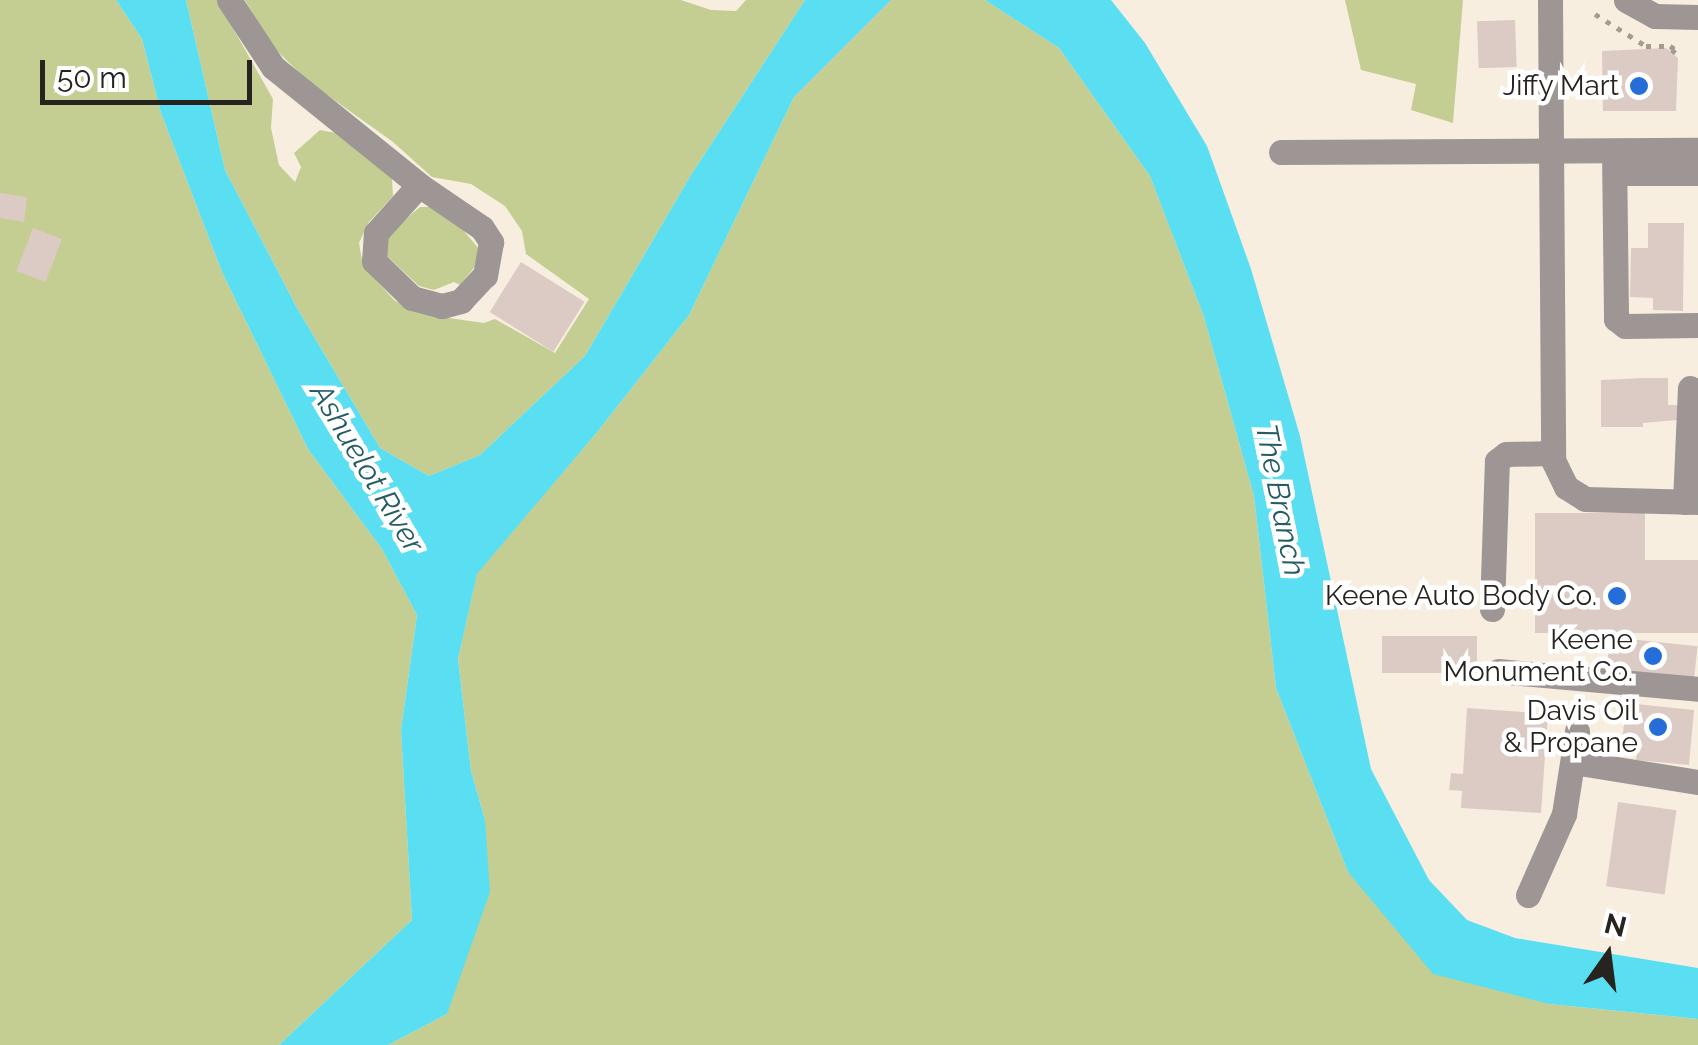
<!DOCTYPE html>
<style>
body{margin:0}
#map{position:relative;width:1698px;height:1045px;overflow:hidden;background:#f7eedf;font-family:Raleway,sans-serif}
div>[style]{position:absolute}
.green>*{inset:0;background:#c5ce92}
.water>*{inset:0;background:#5adef1}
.building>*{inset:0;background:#dccbc4;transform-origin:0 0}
.path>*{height:5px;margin-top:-2.5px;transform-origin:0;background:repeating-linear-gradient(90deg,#a39c91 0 5px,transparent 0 13px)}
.minor>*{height:25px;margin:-12.5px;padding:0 12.5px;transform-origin:12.5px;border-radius:12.5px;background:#9d9694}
.dots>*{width:28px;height:28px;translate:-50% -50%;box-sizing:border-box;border:5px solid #fff;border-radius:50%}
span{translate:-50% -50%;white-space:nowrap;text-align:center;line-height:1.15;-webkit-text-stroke:9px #fff;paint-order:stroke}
.poi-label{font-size:28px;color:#27231e}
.right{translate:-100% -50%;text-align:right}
.water-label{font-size:30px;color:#255c64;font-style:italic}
.north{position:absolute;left:1558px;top:905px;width:100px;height:100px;-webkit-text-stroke:8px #fff;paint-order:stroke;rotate:14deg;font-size:28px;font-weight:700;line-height:40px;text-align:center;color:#27231e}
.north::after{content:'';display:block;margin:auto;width:35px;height:45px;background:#27231e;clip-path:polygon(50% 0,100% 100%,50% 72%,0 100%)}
.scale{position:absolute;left:40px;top:60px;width:212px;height:45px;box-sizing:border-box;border:5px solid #27231e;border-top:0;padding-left:12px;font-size:30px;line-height:35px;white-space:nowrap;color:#27231e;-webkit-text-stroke:8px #fff;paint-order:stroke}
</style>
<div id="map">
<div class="green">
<i style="clip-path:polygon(0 0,116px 0,142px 39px,161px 113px,222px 272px,308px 449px,382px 549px,417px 615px,401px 730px,412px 920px,279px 1045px,0 1045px)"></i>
<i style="clip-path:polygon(186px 0,217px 0,273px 99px,271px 128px,279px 165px,295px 182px,301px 167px,294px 153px,320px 130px,336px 133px,392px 179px,393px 196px,369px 222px,359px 243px,363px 266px,395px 301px,435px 316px,484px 323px,495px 319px,555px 353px,589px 299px,526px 254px,522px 231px,505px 206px,471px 184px,432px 177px,393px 142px,309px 82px,273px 47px,245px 0,681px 0,711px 10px,736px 11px,746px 0,805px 0,691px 175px,585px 356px,480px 455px,429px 476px,380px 448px,297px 308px,225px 170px)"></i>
<i style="clip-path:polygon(891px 0,985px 0,1059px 48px,1150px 176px,1204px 317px,1254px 496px,1276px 688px,1348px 872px,1549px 1004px,1698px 1019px,1698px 1045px,388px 1045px,447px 1014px,485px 820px,471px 771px,458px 659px,477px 573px,598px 431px,689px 315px,794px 97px)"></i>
<i style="clip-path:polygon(1345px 0,1463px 0,1453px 123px,1411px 110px,1416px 84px,1361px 70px)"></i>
<i style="clip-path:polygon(420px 207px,430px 207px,458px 224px,480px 250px,478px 263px,460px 285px,454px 282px,434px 290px,419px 286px,386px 255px,387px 235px)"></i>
</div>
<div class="water">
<i style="clip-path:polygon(116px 0,186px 0,225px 170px,297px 308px,380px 448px,429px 476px,480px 455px,585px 356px,691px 175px,805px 0,891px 0,794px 97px,689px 315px,598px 431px,477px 574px,458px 659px,471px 771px,485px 820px,490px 892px,447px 1014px,388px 1045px,279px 1045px,412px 920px,401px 730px,417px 615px,382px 549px,308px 449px,222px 272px,161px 113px,142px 39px)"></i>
<i style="clip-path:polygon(985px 0,1111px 0,1145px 43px,1207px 146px,1251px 269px,1300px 436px,1371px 769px,1429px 880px,1467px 920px,1515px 938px,1698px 968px,1698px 1019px,1549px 1004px,1433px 974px,1348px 872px,1276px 688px,1254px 496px,1204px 317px,1150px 176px,1059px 48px)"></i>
</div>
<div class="building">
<i style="left:1515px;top:20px;width:47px;height:38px;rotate:88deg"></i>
<i style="clip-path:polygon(1666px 48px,1678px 58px,1676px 111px,1603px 111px,1602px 51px)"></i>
<i style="clip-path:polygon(0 193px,27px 197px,24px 222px,0 218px)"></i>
<i style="clip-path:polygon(1648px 223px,1684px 223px,1683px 311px,1653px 310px,1653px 298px,1630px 297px,1631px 248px,1648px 248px)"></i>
<i style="left:33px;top:228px;width:31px;height:46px;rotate:21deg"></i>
<i style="left:521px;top:262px;width:75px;height:59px;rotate:32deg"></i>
<i style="clip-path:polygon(1643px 378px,1668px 378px,1668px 405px,1678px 405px,1678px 420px,1643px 423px,1643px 427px,1601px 427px,1601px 380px)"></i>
<i style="clip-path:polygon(1535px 513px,1645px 513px,1645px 560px,1698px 560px,1698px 633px,1535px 633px)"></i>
<i style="left:1477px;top:636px;width:37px;height:95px;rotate:90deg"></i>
<i style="left:1610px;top:637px;width:88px;height:33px;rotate:6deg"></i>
<i style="clip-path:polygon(1626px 703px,1694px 710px,1689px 765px,1636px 760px,1638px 745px,1622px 743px)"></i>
<i style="clip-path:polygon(1467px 708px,1548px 714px,1541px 813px,1461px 808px,1462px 791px,1449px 790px,1451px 773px,1463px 774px)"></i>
<i style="left:1618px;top:802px;width:59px;height:85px;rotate:8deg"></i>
</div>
<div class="path">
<i style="left:1595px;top:14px;width:60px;rotate:32.1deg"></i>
<i style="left:1646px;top:46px;width:24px"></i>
<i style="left:1670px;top:46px;width:6px;rotate:31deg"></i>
<i style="left:1675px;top:49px;width:5px;rotate:127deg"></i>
</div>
<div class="minor">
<i style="left:229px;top:0;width:80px;rotate:56.7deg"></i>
<i style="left:273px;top:67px;width:188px;rotate:38.9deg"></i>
<i style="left:419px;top:185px;width:76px;rotate:34.3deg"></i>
<i style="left:482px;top:228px;width:17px;rotate:57deg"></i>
<i style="left:491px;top:242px;width:34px;rotate:100deg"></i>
<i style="left:485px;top:275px;width:35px;rotate:133deg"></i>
<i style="left:461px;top:301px;width:20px;rotate:165deg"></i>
<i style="left:442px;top:306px;width:31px;rotate:-165deg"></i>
<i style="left:412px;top:298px;width:53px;rotate:-135.8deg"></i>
<i style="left:374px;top:261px;width:28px;rotate:-86deg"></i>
<i style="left:376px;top:233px;width:64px;rotate:-48.1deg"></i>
<i style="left:1550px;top:0;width:460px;rotate:89.6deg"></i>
<i style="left:1553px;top:460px;width:30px;rotate:64deg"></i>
<i style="left:1566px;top:487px;width:22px;rotate:32deg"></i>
<i style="left:1585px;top:499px;width:113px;rotate:1.5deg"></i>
<i style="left:1626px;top:0;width:33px;rotate:29deg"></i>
<i style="left:1655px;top:16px;width:43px;rotate:1.3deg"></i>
<i style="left:1614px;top:151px;width:168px;rotate:89.3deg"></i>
<i style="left:1616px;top:319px;width:11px;rotate:38deg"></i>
<i style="left:1625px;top:326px;width:73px;rotate:-0.8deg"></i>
<i style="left:1281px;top:152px;width:417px;rotate:-0.3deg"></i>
<i style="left:1615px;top:173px;width:83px"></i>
<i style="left:1685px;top:502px;width:114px;rotate:-87.5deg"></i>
<i style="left:1492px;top:609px;width:148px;rotate:-88.1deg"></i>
<i style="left:1497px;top:461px;width:11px;rotate:-38deg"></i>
<i style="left:1506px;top:454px;width:47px;rotate:-1.2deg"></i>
<i style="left:1498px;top:671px;width:201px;rotate:5.1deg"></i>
<i style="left:1573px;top:762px;width:127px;rotate:9.1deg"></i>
<i style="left:1528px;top:895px;width:89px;rotate:-66deg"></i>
<i style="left:1564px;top:814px;width:84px;rotate:-81.1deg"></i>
</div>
<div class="dots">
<i style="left:1639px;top:86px;background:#256dd9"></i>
<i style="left:1617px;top:596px;background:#256dd9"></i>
<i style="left:1653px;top:656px;background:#256dd9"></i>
<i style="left:1658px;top:727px;background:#256dd9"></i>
</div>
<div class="poi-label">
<span class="right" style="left:1619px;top:86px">Jiffy Mart</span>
<span class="right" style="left:1597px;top:596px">Keene Auto Body Co.</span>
<span class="right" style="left:1633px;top:656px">Keene<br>Monument Co.</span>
<span class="right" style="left:1638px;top:727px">Davis Oil<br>&amp; Propane</span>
</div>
<div class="water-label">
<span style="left:367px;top:468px;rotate:59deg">Ashuelot River</span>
<span style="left:1280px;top:500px;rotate:79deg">The Branch</span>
</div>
<div class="north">N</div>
<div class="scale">50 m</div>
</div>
